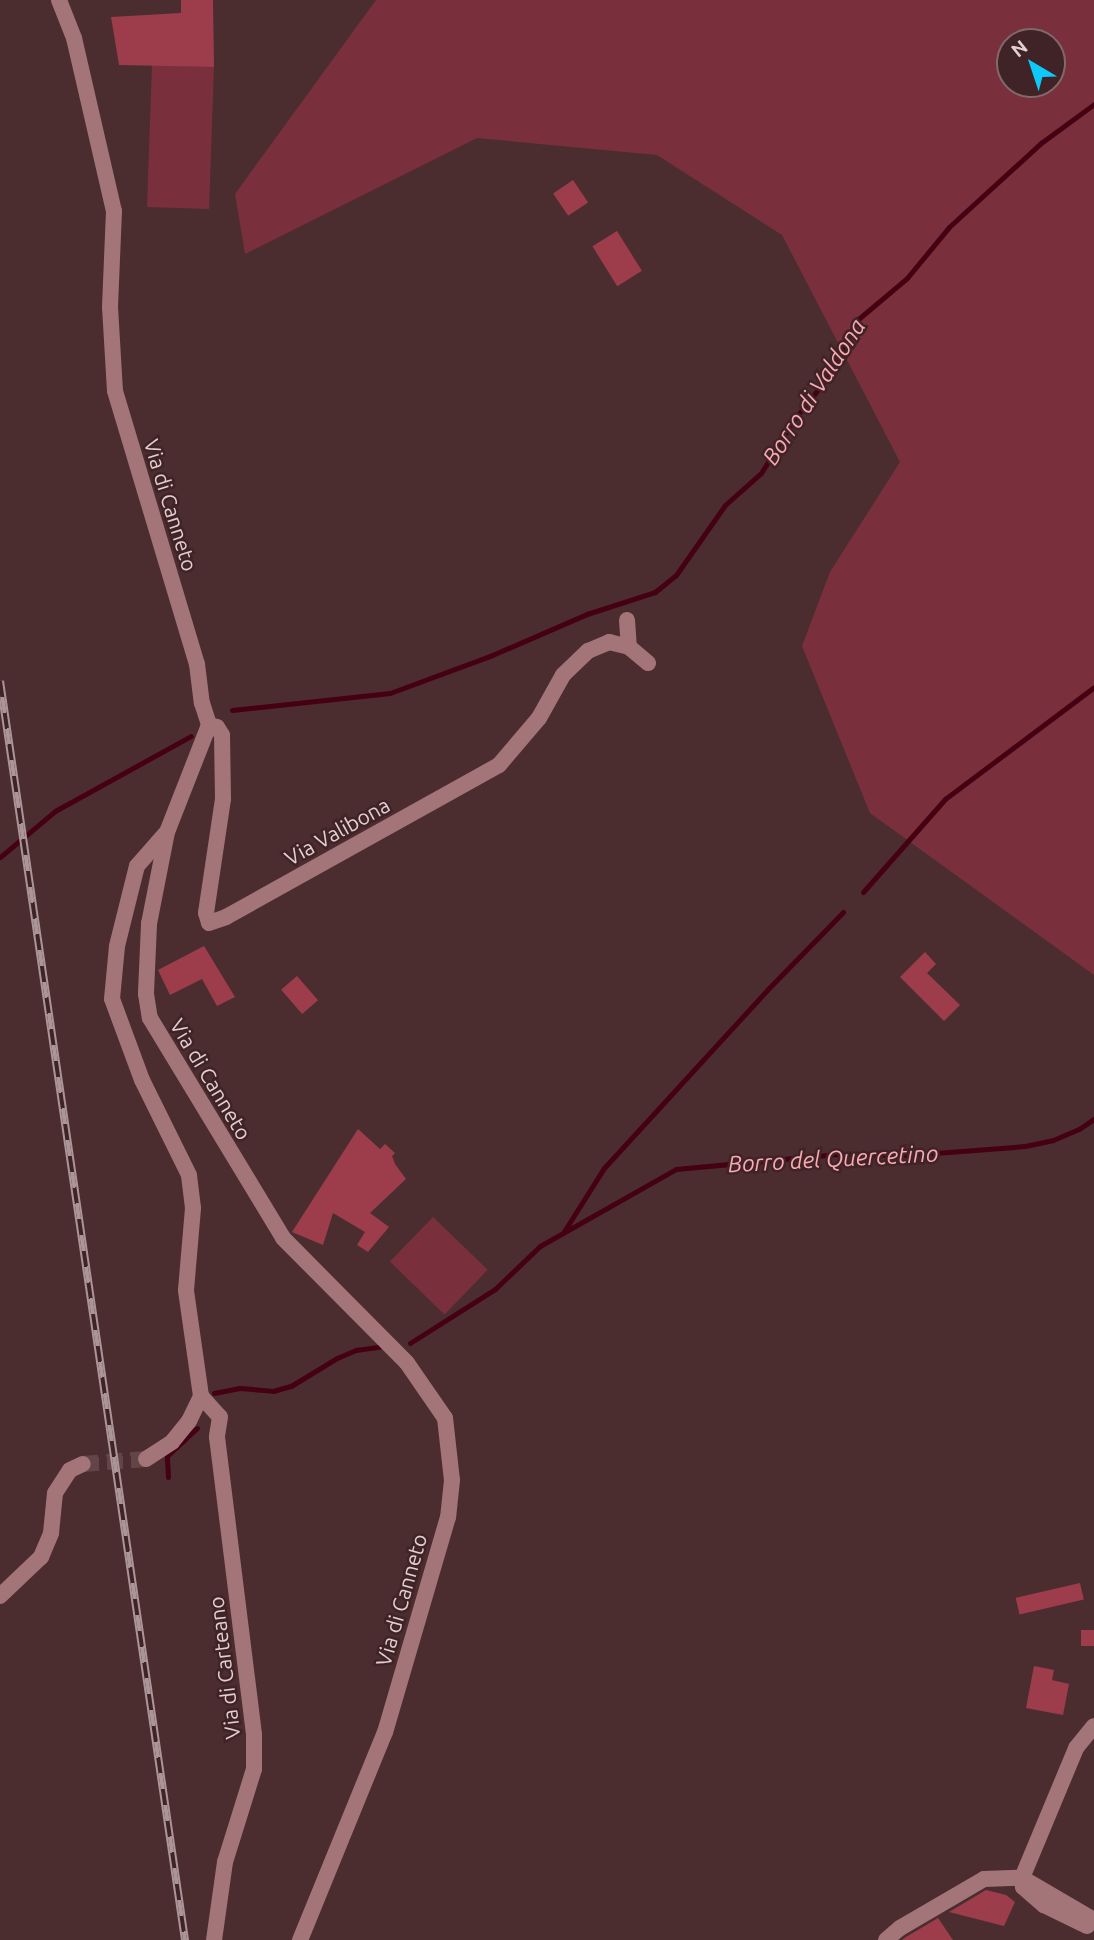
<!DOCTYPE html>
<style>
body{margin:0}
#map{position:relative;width:1094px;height:1940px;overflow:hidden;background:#4b2d30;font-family:Ubuntu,sans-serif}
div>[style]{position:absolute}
.green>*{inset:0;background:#7a303c;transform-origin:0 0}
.stream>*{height:5px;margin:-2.5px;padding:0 2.5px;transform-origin:2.5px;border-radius:2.5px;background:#450012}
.building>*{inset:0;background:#9d3d4c;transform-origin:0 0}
.minor-tunnel>*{height:16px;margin-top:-8px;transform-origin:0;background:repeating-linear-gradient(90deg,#624548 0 16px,transparent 0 24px)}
.minor>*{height:16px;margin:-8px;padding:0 8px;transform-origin:8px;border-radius:8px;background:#a37579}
.rail>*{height:8px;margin-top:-4px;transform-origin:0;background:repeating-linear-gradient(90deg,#402326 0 16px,#ac9597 0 32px);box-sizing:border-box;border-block:2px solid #ac9597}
span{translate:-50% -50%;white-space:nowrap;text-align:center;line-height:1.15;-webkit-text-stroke:5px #402326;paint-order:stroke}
.street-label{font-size:21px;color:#e2cfd0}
.water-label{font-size:23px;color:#f9a9b1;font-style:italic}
.north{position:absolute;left:996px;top:28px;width:70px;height:70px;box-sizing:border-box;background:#402326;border:2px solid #81686a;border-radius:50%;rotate:321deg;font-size:19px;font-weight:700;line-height:28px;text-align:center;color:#e2cfd0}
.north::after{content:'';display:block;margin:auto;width:24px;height:32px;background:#0dcafa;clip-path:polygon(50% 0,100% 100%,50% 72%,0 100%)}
</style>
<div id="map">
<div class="green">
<i style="clip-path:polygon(evenodd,376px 0,1094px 0,1094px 975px,870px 813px,802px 646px,830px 572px,900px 462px,782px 235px,657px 155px,477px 138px,245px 254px,235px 194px,376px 0,1010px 42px,1052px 42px,1052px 84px,1010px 84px,1010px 42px)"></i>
<i style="left:152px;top:65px;width:62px;height:142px;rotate:2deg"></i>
<i style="left:433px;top:1217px;width:76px;height:62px;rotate:44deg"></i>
</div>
<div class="stream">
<i style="left:232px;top:710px;width:159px;rotate:-6.1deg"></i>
<i style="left:390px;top:693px;width:107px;rotate:-20.3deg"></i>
<i style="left:490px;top:656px;width:106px;rotate:-23.4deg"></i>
<i style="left:587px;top:614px;width:71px;rotate:-17.9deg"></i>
<i style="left:655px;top:592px;width:27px;rotate:-39deg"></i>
<i style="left:676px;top:575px;width:85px;rotate:-55deg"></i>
<i style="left:725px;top:505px;width:48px;rotate:-41.6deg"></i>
<i style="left:761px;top:473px;width:61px;rotate:-58.4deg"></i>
<i style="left:793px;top:421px;width:68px;rotate:-51.6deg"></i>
<i style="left:835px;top:368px;width:51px;rotate:-65.9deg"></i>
<i style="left:856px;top:321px;width:67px;rotate:-40.1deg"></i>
<i style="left:907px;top:278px;width:66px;rotate:-50.5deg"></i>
<i style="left:949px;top:227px;width:125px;rotate:-42.4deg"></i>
<i style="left:1041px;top:143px;width:66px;rotate:-36.3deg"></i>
<i style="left:0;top:857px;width:72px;rotate:-39.9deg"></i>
<i style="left:55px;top:811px;width:155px;rotate:-28.9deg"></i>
<i style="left:863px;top:892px;width:124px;rotate:-48.6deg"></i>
<i style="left:945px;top:799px;width:186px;rotate:-36.9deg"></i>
<i style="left:563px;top:1233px;width:77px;rotate:-57.8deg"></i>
<i style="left:604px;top:1168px;width:241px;rotate:-47.5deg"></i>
<i style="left:767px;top:990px;width:109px;rotate:-45.7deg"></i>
<i style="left:410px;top:1343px;width:101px;rotate:-32.4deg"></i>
<i style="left:495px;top:1289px;width:62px;rotate:-43.7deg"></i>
<i style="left:540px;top:1246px;width:156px;rotate:-29.5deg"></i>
<i style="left:676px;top:1169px;width:163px;rotate:-5.3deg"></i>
<i style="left:838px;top:1154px;width:71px;rotate:0.8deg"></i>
<i style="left:909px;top:1155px;width:116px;rotate:-4.4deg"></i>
<i style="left:1025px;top:1146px;width:29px;rotate:-12deg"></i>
<i style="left:1053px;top:1140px;width:28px;rotate:-23deg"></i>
<i style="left:1079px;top:1129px;width:18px;rotate:-34deg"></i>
<i style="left:214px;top:1393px;width:26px;rotate:-11deg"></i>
<i style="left:240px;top:1388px;width:33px;rotate:5deg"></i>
<i style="left:273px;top:1391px;width:19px;rotate:-16deg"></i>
<i style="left:291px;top:1386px;width:54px;rotate:-31.3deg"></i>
<i style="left:337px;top:1358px;width:21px;rotate:-23deg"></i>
<i style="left:356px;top:1350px;width:28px;rotate:-8deg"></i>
<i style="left:168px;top:1477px;width:21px;rotate:-93deg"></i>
<i style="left:167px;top:1456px;width:41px;rotate:-43deg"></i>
</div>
<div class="building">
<i style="clip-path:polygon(181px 0,213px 0,214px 67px,119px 65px,111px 17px,181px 13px)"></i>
<i style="left:573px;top:180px;width:27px;height:24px;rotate:56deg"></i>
<i style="left:617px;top:231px;width:47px;height:29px;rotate:58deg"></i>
<i style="clip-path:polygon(204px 946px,235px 997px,217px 1006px,202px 979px,170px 995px,158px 970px)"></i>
<i style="clip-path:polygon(925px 952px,936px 964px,927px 973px,960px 1005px,944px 1021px,900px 977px)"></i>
<i style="left:297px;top:976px;width:32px;height:21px;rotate:49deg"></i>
<i style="clip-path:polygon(358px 1129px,380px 1149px,385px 1144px,395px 1153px,392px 1156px,395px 1164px,406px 1179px,370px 1213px,389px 1227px,368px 1252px,357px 1245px,365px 1232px,333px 1213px,323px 1245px,292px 1232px)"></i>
<i style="left:1080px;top:1583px;width:17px;height:66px;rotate:77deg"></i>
<i style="left:1081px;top:1630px;width:13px;height:16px"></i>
<i style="clip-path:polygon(1034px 1666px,1054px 1670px,1052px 1680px,1069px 1684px,1063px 1715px,1026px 1708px)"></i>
<i style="clip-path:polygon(986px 1890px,1006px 1895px,1015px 1902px,1004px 1926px,949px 1912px)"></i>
<i style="clip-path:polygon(938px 1918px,953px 1940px,902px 1940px,906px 1937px)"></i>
</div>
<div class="minor-tunnel">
<i style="left:83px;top:1464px;width:63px;rotate:-4.5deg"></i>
</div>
<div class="minor">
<i style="left:59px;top:0;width:41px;rotate:68.5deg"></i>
<i style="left:74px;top:38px;width:178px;rotate:77deg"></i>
<i style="left:114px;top:211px;width:96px;rotate:92.4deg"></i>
<i style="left:110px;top:307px;width:84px;rotate:86.6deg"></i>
<i style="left:115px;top:391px;width:285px;rotate:73.3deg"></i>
<i style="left:197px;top:664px;width:39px;rotate:83deg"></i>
<i style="left:202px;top:703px;width:23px;rotate:72deg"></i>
<i style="left:209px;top:725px;width:115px;rotate:111.4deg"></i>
<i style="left:167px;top:832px;width:94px;rotate:101.1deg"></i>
<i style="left:149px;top:924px;width:70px;rotate:92.5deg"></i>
<i style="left:146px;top:994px;width:24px;rotate:81deg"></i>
<i style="left:150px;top:1018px;width:257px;rotate:58.8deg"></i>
<i style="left:283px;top:1238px;width:176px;rotate:45.2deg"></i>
<i style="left:407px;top:1363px;width:67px;rotate:55.4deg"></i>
<i style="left:445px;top:1418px;width:62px;rotate:83.6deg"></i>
<i style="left:452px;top:1480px;width:37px;rotate:96deg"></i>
<i style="left:448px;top:1517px;width:224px;rotate:106.3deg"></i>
<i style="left:385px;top:1732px;width:225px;rotate:112.2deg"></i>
<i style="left:627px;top:620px;width:27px;rotate:86deg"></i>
<i style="left:629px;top:647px;width:25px;rotate:40deg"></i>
<i style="left:209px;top:725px;width:8px;rotate:14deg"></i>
<i style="left:217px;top:727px;width:9px;rotate:58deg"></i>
<i style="left:222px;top:735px;width:64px;rotate:89.1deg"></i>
<i style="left:223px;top:799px;width:115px;rotate:98.5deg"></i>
<i style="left:206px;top:913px;width:10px;rotate:73deg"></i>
<i style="left:209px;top:923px;width:18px;rotate:-19deg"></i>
<i style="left:226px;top:917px;width:312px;rotate:-29.1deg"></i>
<i style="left:499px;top:765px;width:62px;rotate:-49.6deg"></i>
<i style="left:539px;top:718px;width:49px;rotate:-60.8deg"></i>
<i style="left:563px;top:675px;width:35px;rotate:-44deg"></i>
<i style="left:588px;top:651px;width:23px;rotate:-23deg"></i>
<i style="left:609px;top:642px;width:21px;rotate:14deg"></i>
<i style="left:201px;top:1396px;width:28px;rotate:48deg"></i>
<i style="left:220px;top:1417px;width:20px;rotate:99deg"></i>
<i style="left:217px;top:1437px;width:300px;rotate:82.9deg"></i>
<i style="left:254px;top:1735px;width:34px;rotate:90deg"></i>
<i style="left:254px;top:1769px;width:97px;rotate:107.3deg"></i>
<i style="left:225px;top:1862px;width:79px;rotate:98deg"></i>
<i style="left:146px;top:1459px;width:31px;rotate:-33deg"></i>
<i style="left:172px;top:1442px;width:27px;rotate:-51deg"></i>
<i style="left:189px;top:1421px;width:28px;rotate:-64deg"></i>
<i style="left:201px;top:1396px;width:107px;rotate:-98.1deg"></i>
<i style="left:186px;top:1290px;width:82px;rotate:-85.1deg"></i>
<i style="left:193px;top:1208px;width:33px;rotate:-97deg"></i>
<i style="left:189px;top:1175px;width:106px;rotate:-116.3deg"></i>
<i style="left:142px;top:1080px;width:86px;rotate:-110.3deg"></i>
<i style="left:112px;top:999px;width:53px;rotate:-84.6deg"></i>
<i style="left:117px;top:946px;width:82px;rotate:-76deg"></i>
<i style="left:137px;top:866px;width:43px;rotate:-48.8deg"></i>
<i style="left:0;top:1596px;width:57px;rotate:-43.6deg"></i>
<i style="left:41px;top:1557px;width:26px;rotate:-67deg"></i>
<i style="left:51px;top:1533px;width:40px;rotate:-84.3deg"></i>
<i style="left:55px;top:1493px;width:27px;rotate:-57deg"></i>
<i style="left:70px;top:1470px;width:14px;rotate:-25deg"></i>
<i style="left:1022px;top:1878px;width:141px;rotate:-67.4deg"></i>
<i style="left:1076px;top:1748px;width:28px;rotate:-51deg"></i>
<i style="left:1022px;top:1880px;width:7px;rotate:82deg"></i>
<i style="left:1023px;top:1887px;width:28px;rotate:41deg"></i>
<i style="left:1044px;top:1905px;width:48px;rotate:26deg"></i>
<i style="left:886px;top:1940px;width:18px;rotate:-41deg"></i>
<i style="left:900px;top:1928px;width:97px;rotate:-30.3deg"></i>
<i style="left:984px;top:1879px;width:38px;rotate:-2deg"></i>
<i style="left:1022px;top:1878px;width:83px;rotate:30.3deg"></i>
</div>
<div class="rail">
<i style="left:0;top:681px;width:1273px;rotate:81.64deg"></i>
</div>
<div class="street-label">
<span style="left:171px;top:505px;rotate:73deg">Via di Canneto</span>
<span style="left:337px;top:831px;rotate:-29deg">Via Valibona</span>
<span style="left:211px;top:1079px;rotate:59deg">Via di Canneto</span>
<span style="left:401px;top:1600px;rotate:-74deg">Via di Canneto</span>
<span style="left:224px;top:1668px;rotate:-97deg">Via di Carteano</span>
</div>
<div class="water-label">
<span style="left:814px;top:392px;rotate:-57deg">Borro di Valdona</span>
<span style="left:833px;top:1159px;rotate:-3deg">Borro del Quercetino</span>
</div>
<div class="north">N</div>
</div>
